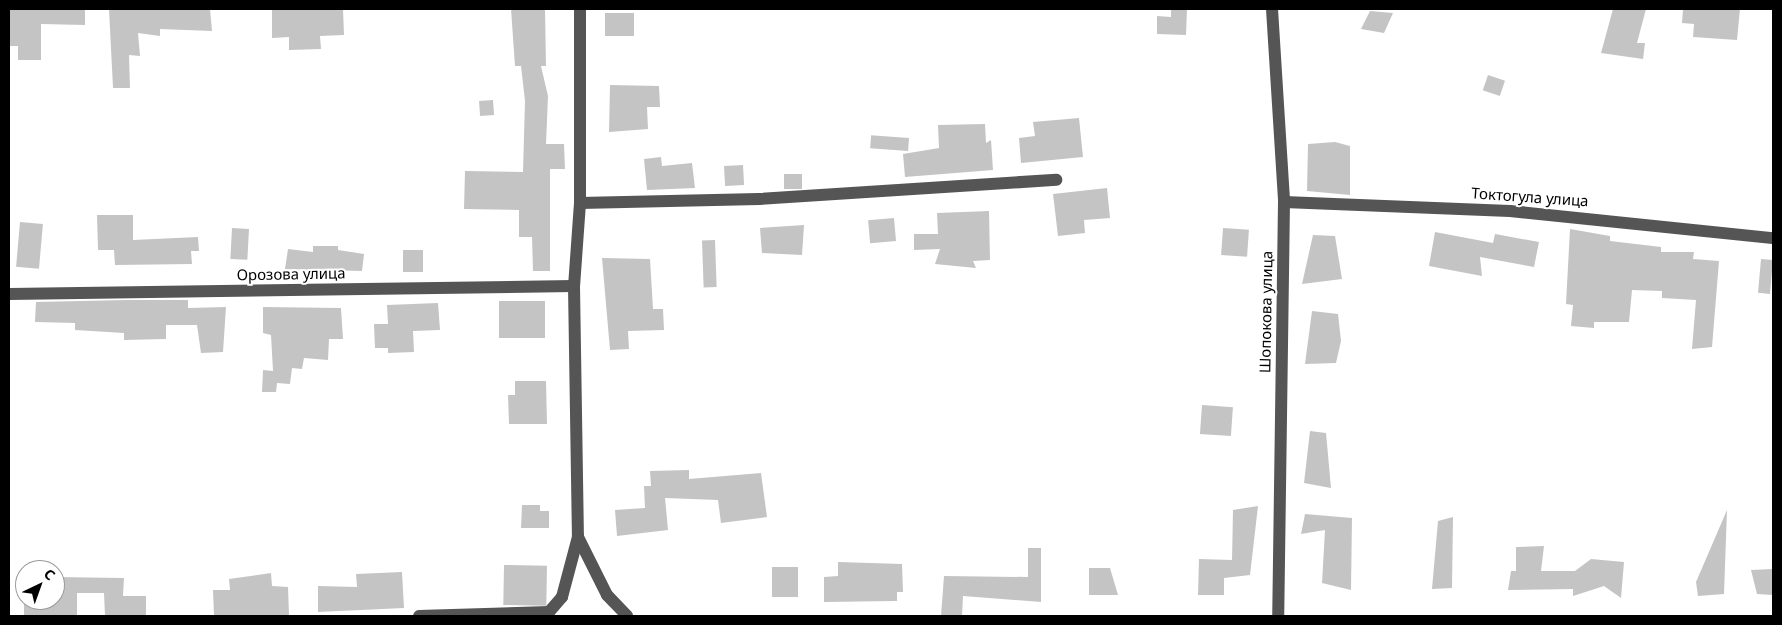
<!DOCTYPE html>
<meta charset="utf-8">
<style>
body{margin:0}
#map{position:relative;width:1782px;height:625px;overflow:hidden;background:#fff;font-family:"Noto Sans",sans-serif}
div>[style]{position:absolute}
.building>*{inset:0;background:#c4c4c4;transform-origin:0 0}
.minor>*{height:12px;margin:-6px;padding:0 6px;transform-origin:6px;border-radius:6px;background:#555}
span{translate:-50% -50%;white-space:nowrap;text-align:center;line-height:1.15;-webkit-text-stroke:4px #fff;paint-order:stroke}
.street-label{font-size:15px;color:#000}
.frame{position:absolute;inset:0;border:10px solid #000;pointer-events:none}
.north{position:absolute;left:15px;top:560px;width:50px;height:50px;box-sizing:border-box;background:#fff;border:1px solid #999;border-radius:50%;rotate:42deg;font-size:14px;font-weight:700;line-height:20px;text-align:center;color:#000}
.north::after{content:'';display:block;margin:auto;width:18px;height:22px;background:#000;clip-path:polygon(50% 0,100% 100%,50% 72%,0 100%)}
</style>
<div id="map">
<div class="building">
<i style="clip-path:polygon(9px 9px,85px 9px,85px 25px,41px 24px,41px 60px,18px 60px,18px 46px,9px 46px)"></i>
<i style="clip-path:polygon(109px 9px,210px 9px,212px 31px,160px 29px,160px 36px,138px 33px,140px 56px,129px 55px,130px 88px,113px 88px)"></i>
<i style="clip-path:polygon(272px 9px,343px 9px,344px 35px,320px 36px,321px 49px,289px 50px,289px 37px,272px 38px)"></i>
<i style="clip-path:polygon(511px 9px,545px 9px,546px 66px,541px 66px,548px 96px,546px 144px,564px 144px,565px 169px,550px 169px,550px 271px,533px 271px,532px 237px,519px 237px,519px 210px,464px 209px,465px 171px,523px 172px,525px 101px,521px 66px,515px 66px)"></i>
<i style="clip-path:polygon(1171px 9px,1187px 9px,1186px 35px,1157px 34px,1157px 16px,1171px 17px)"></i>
<i style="clip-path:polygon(1613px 9px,1646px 9px,1637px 43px,1645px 43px,1643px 59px,1601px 53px)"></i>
<i style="clip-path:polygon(1683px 9px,1740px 9px,1737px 40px,1693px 37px,1694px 24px,1682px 23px)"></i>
<i style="clip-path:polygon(1370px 11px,1393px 13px,1384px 33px,1361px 29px)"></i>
<i style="left:605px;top:13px;width:29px;height:23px"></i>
<i style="left:1488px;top:75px;width:18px;height:16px;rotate:19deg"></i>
<i style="clip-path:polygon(610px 85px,659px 86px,660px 107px,647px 107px,648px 129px,609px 132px)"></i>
<i style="left:493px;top:100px;width:15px;height:14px;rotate:86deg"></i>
<i style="clip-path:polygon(1079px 118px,1083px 157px,1021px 163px,1019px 138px,1035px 136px,1033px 122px)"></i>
<i style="clip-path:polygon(985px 124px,986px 143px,991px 140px,993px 170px,905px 177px,903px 154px,939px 148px,938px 125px)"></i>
<i style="left:909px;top:138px;width:13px;height:38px;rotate:94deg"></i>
<i style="clip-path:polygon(1335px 142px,1350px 146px,1350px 195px,1307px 191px,1308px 144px)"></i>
<i style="clip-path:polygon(661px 157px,662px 166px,692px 163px,695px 188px,647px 190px,644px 159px)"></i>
<i style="left:743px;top:165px;width:20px;height:19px;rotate:87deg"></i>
<i style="left:784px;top:174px;width:18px;height:15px"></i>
<i style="clip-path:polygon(1107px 188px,1110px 218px,1084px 220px,1085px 233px,1058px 236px,1053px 194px)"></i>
<i style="clip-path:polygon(989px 211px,990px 260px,973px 261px,976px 268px,935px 264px,940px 249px,914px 250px,914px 234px,938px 234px,937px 213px)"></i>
<i style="clip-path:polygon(97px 215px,133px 215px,133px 240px,198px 237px,199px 251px,191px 251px,192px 264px,115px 265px,114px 250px,98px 250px)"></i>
<i style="left:894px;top:218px;width:23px;height:26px;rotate:85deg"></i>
<i style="left:20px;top:222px;width:23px;height:45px;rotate:5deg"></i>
<i style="clip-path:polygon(804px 225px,802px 255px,762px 253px,760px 228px)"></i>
<i style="left:232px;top:228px;width:17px;height:31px;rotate:3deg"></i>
<i style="left:1223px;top:228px;width:26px;height:27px;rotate:4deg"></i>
<i style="clip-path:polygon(1570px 229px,1610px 236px,1610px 241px,1661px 247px,1661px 252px,1694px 252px,1693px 259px,1719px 261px,1712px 347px,1692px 349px,1696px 300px,1662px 298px,1662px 291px,1632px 290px,1629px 322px,1594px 322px,1594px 328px,1571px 326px,1573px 305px,1566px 304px)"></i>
<i style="clip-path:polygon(1435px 232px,1493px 243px,1495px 234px,1539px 242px,1534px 267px,1480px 257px,1482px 276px,1429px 266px)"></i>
<i style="clip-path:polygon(1313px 235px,1335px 236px,1342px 279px,1302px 284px)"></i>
<i style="left:715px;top:240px;width:47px;height:13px;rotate:88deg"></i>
<i style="clip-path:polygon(313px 246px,338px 246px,338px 250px,364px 254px,362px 271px,285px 269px,288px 249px,313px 252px)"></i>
<i style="left:423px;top:250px;width:22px;height:20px;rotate:90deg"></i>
<i style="clip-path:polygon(602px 258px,650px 259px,653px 309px,663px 309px,664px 330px,628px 331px,629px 349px,610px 350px)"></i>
<i style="left:1761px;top:259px;width:12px;height:34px;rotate:5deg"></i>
<i style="clip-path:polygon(126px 300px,188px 300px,188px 308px,226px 307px,223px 352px,201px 353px,197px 325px,166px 325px,166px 339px,124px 340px,124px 333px,75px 330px,75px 323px,35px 322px,36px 302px)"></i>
<i style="left:499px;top:301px;width:46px;height:37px"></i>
<i style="clip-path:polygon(438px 303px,440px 330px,413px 331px,414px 352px,388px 353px,388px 348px,375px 348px,374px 324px,388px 324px,387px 305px)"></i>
<i style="clip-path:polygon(263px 307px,341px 308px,343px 339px,329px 339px,328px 360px,304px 358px,302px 369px,292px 368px,290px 384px,277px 383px,276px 392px,262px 392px,263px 370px,273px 371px,271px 335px,263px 333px)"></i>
<i style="clip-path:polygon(1312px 311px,1338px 314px,1341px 341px,1336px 363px,1305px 364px)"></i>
<i style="clip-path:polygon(515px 381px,546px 381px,547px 424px,509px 424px,508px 395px,515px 395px)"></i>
<i style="left:1202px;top:405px;width:31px;height:29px;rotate:4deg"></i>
<i style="clip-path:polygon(1310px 431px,1326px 433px,1331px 488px,1304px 483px)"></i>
<i style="clip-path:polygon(689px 470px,689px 479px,761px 473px,767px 517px,721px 523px,718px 500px,665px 498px,668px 530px,617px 536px,615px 510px,645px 508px,644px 486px,651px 486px,650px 471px)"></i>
<i style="clip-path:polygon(522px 505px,540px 505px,540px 511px,549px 511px,549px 528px,521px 528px)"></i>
<i style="clip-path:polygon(1258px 506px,1250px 575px,1224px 578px,1224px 595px,1198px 595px,1199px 559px,1232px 560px,1233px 510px)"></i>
<i style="clip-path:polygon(1727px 510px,1724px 594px,1698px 596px,1696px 582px)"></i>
<i style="clip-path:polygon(1305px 514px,1352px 518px,1351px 590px,1322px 583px,1325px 530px,1301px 534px)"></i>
<i style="clip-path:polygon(1453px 517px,1452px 588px,1432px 589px,1438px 521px)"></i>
<i style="clip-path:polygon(1544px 546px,1541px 571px,1575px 571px,1591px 559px,1624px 562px,1621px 598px,1604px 586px,1573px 596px,1573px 589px,1508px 590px,1511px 571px,1516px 571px,1516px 547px)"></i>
<i style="clip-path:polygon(1028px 548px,1041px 548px,1041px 602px,963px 596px,962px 616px,941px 616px,944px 576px,1028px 577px)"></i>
<i style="clip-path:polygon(838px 562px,902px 564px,903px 592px,897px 592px,897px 601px,824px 602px,824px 577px,838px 576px)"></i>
<i style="left:504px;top:565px;width:43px;height:40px;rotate:1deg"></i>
<i style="left:772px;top:567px;width:26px;height:30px"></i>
<i style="clip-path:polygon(1089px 568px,1110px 568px,1118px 595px,1089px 595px)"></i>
<i style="clip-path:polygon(1773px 569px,1773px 595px,1757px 594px,1751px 570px)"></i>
<i style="clip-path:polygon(402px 572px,404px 608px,318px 612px,318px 586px,357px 587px,356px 574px)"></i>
<i style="clip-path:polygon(271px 573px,272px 586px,288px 587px,289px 615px,214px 616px,213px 590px,230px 590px,229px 579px)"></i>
<i style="clip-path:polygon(55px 577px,124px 578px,123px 596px,146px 596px,146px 616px,105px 616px,104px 593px,77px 593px,77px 616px,24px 616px,24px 600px,55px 600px)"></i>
</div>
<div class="minor">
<i style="left:580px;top:9px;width:194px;rotate:90deg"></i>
<i style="left:580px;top:203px;width:83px;rotate:94.1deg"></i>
<i style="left:574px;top:286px;width:251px;rotate:89.1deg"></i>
<i style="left:578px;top:537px;width:65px;rotate:63.4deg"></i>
<i style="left:607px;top:595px;width:29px;rotate:46deg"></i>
<i style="left:1272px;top:9px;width:193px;rotate:86.4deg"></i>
<i style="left:1284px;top:202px;width:414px;rotate:90.8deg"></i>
<i style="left:1284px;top:202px;width:226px;rotate:2.3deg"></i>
<i style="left:1510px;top:211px;width:264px;rotate:5.9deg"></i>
<i style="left:580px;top:203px;width:179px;rotate:-1.3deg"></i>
<i style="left:759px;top:199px;width:298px;rotate:-3.7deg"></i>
<i style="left:9px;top:294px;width:565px;rotate:-0.81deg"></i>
<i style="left:419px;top:616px;width:130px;rotate:-1.8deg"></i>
<i style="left:549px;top:612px;width:20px;rotate:-49deg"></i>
<i style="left:562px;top:597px;width:62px;rotate:-75.1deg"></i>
</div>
<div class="street-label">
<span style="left:1530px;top:197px;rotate:4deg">Токтогула улица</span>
<span style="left:291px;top:274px;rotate:-1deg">Орозова улица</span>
<span style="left:1266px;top:312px;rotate:-89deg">Шопокова улица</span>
</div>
<div class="frame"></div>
<div class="north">С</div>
</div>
